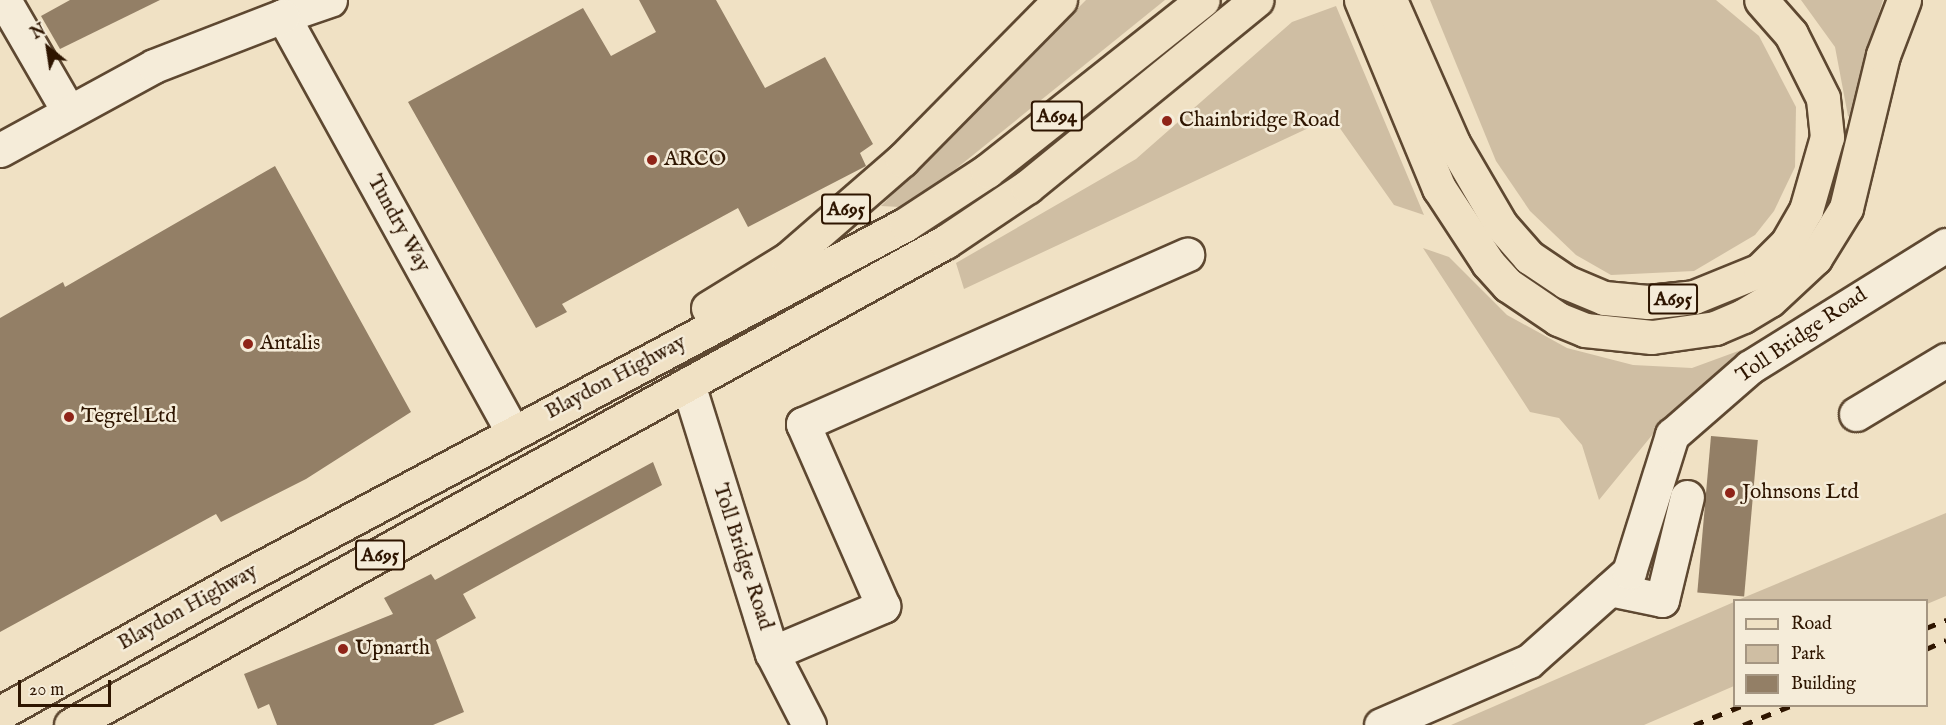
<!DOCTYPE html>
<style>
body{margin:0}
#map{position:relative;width:1946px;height:725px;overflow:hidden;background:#f0e1c4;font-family:"IM FELL English",serif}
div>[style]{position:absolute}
.green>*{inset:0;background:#cfbea3}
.building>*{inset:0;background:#937f66;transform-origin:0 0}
.roads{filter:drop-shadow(2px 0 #5e4831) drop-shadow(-2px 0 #5e4831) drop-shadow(0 2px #5e4831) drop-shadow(0 -2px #5e4831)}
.minor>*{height:33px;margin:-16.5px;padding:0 16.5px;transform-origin:16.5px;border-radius:16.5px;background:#f5ecd9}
.major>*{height:33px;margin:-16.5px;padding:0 16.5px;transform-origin:16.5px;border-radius:16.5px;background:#f0e1c4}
.rail>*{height:4.5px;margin-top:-2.25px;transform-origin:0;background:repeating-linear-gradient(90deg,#2e1500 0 10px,transparent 0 20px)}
.dots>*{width:16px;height:16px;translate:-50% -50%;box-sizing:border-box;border:3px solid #f5ecd9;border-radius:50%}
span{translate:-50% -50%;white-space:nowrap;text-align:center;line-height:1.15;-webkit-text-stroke:5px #f5ecd9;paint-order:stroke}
.shield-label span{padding:2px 4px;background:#f5ecd9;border:2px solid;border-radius:4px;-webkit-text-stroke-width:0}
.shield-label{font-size:20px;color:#2e1500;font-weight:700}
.poi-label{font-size:21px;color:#2e1500}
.left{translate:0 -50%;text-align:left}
.street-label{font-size:21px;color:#2e1500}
.legend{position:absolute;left:1733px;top:599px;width:195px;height:108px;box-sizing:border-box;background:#f5ecd9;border:2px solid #a59682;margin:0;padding:8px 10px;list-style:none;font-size:18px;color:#2e1500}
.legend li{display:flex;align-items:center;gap:12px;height:30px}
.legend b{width:30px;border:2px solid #a59682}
.north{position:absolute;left:18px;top:18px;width:60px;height:60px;-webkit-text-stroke:4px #f5ecd9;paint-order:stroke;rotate:330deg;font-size:16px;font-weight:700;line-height:24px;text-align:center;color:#2e1500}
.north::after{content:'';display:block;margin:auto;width:21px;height:27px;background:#2e1500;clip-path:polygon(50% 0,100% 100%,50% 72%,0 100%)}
.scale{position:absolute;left:18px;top:680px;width:93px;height:27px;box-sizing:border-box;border:3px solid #2e1500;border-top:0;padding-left:8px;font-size:18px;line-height:21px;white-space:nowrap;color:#2e1500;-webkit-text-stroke:4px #f5ecd9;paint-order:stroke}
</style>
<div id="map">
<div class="green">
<i style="clip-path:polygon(1086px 0,1165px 0,947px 176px,900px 207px,881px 206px)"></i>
<i style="clip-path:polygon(1430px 0,1716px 0,1759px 36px,1796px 107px,1795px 167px,1774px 211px,1755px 235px,1694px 271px,1611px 275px,1576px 255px,1530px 211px,1496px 161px)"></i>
<i style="clip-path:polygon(1801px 0,1883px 0,1867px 52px,1857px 119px,1848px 116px,1835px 47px)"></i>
<i style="clip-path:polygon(1336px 6px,1424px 215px,1394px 205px,1332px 117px,964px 289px,956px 263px,1136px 159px,1292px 22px)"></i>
<i style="clip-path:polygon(1423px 248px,1449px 257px,1507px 315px,1567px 348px,1633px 365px,1692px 368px,1782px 335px,1671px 412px,1599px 500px,1582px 445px,1559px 418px,1530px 412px)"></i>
<i style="clip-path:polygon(1946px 513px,1946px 596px,1927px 604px,1738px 600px)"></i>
<i style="clip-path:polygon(1734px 602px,1734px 686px,1644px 725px,1451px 725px)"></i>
</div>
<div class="building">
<i style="clip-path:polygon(70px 0,160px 0,60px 49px,41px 16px)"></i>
<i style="clip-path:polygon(639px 0,716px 0,765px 88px,825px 57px,873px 144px,860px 153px,866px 166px,748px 227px,738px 208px,562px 304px,567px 312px,536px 328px,408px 102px,583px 8px,611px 56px,656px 32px)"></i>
<i style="clip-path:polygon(275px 166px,411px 412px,306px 479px,221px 522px,216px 514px,0 632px,0 318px,63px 282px,65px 287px)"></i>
<i style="left:1711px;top:436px;width:47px;height:157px;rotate:5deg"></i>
<i style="clip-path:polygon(653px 462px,662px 485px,463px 594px,476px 618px,436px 640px,464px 712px,433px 725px,277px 725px,269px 704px,258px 709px,244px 674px,393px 614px,384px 598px,431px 574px,435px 580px)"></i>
</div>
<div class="roads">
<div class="minor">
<i style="left:4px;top:0;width:129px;rotate:59.9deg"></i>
<i style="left:330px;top:0;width:50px;rotate:161.2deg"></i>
<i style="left:283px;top:16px;width:476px;rotate:61.1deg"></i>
<i style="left:0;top:150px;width:175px;rotate:-28.6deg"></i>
<i style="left:154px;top:66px;width:138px;rotate:-21.2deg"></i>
<i style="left:688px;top:384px;width:282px;rotate:72.7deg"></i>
<i style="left:772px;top:653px;width:81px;rotate:62.8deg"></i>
<i style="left:1856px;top:414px;width:105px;rotate:-31deg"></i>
<i style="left:1610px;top:589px;width:53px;rotate:11.9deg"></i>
<i style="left:1662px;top:600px;width:106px;rotate:-76.4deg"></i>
<i style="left:772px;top:653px;width:121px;rotate:-22.9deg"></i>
<i style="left:883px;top:606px;width:199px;rotate:-113.7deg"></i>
<i style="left:803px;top:424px;width:420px;rotate:-23.8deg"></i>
<i style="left:1381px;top:725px;width:161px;rotate:-23.4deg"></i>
<i style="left:1529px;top:661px;width:134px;rotate:-41.7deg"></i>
<i style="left:1629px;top:572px;width:144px;rotate:-72.6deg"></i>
<i style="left:1672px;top:435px;width:103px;rotate:-41.1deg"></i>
<i style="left:1750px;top:367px;width:231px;rotate:-31.9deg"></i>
</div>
<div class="major">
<i style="left:1361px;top:0;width:204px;rotate:67.5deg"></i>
<i style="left:1439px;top:188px;width:90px;rotate:56.8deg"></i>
<i style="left:1488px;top:263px;width:30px;rotate:48deg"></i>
<i style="left:1508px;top:285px;width:60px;rotate:34.2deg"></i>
<i style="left:1558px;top:319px;width:29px;rotate:22deg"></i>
<i style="left:1585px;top:330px;width:67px;rotate:6deg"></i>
<i style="left:1652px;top:337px;width:64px;rotate:-8.1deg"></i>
<i style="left:1715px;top:328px;width:30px;rotate:-23deg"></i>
<i style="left:1743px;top:316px;width:31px;rotate:-31deg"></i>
<i style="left:1770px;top:300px;width:62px;rotate:-43deg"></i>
<i style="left:1815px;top:258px;width:59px;rotate:-58.2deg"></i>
<i style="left:1846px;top:208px;width:157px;rotate:-76.4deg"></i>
<i style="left:1883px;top:55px;width:59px;rotate:-69.1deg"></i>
<i style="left:1390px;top:0;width:156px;rotate:66.2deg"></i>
<i style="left:1453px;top:143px;width:95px;rotate:59.7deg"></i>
<i style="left:1501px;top:225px;width:43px;rotate:48.8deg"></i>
<i style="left:1529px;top:257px;width:45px;rotate:34deg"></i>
<i style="left:1566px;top:282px;width:41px;rotate:22.8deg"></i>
<i style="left:1604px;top:298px;width:44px;rotate:5.2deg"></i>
<i style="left:1648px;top:302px;width:46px;rotate:-6.2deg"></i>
<i style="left:1694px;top:297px;width:71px;rotate:-22.2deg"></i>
<i style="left:1760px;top:270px;width:38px;rotate:-45deg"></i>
<i style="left:1787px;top:243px;width:38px;rotate:-60deg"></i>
<i style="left:1806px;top:210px;width:76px;rotate:-74deg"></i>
<i style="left:1827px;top:137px;width:39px;rotate:-96deg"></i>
<i style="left:1823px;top:98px;width:72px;rotate:-116.6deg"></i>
<i style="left:1791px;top:34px;width:45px;rotate:-131.4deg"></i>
<i style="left:708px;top:308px;width:94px;rotate:-31.5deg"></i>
<i style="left:788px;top:259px;width:151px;rotate:-41deg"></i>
<i style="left:902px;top:160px;width:225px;rotate:-45.4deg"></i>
<i style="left:0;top:713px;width:260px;rotate:-29.2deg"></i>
<i style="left:227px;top:586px;width:769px;rotate:-28.06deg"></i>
<i style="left:906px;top:224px;width:97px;rotate:-33.2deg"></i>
<i style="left:987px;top:171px;width:275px;rotate:-38.4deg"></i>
<i style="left:71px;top:725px;width:999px;rotate:-28.93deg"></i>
<i style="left:945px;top:242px;width:99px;rotate:-33.9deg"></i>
<i style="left:1027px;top:187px;width:296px;rotate:-39.2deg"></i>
</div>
</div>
<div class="rail">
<i style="left:1926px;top:628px;width:22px;rotate:-22deg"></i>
<i style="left:1926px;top:649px;width:22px;rotate:-24deg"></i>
<i style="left:1694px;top:725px;width:51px;rotate:-22deg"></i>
<i style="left:1743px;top:725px;width:51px;rotate:-22deg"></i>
</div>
<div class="dots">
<i style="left:1167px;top:121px;background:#8f2418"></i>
<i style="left:652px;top:160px;background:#8f2418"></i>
<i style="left:248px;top:344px;background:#8f2418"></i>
<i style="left:69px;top:417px;background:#8f2418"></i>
<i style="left:1730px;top:493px;background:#8f2418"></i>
<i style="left:343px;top:649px;background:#8f2418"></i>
</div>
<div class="shield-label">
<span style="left:1057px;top:116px">A694</span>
<span style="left:846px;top:209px">A695</span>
<span style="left:1673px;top:299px">A695</span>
<span style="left:380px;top:555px">A695</span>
</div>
<div class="poi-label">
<span class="left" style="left:1179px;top:121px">Chainbridge Road</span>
<span class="left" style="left:664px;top:160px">ARCO</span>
<span class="left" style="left:260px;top:344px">Antalis</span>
<span class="left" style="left:81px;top:417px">Tegrel Ltd</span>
<span class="left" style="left:1742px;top:493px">Johnsons Ltd</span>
<span class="left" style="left:355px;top:649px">Upnarth</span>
</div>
<div class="street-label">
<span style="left:398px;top:224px;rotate:61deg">Tundry Way</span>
<span style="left:1802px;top:336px;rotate:-34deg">Toll Bridge Road</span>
<span style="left:616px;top:378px;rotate:-28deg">Blaydon Highway</span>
<span style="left:742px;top:557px;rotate:72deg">Toll Bridge Road</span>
<span style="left:188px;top:608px;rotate:-29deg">Blaydon Highway</span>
</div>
<ul class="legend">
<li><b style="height:8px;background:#f0e1c4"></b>Road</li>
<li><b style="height:16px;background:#cfbea3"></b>Park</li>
<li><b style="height:16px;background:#937f66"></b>Building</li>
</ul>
<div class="north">N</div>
<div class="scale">20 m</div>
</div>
